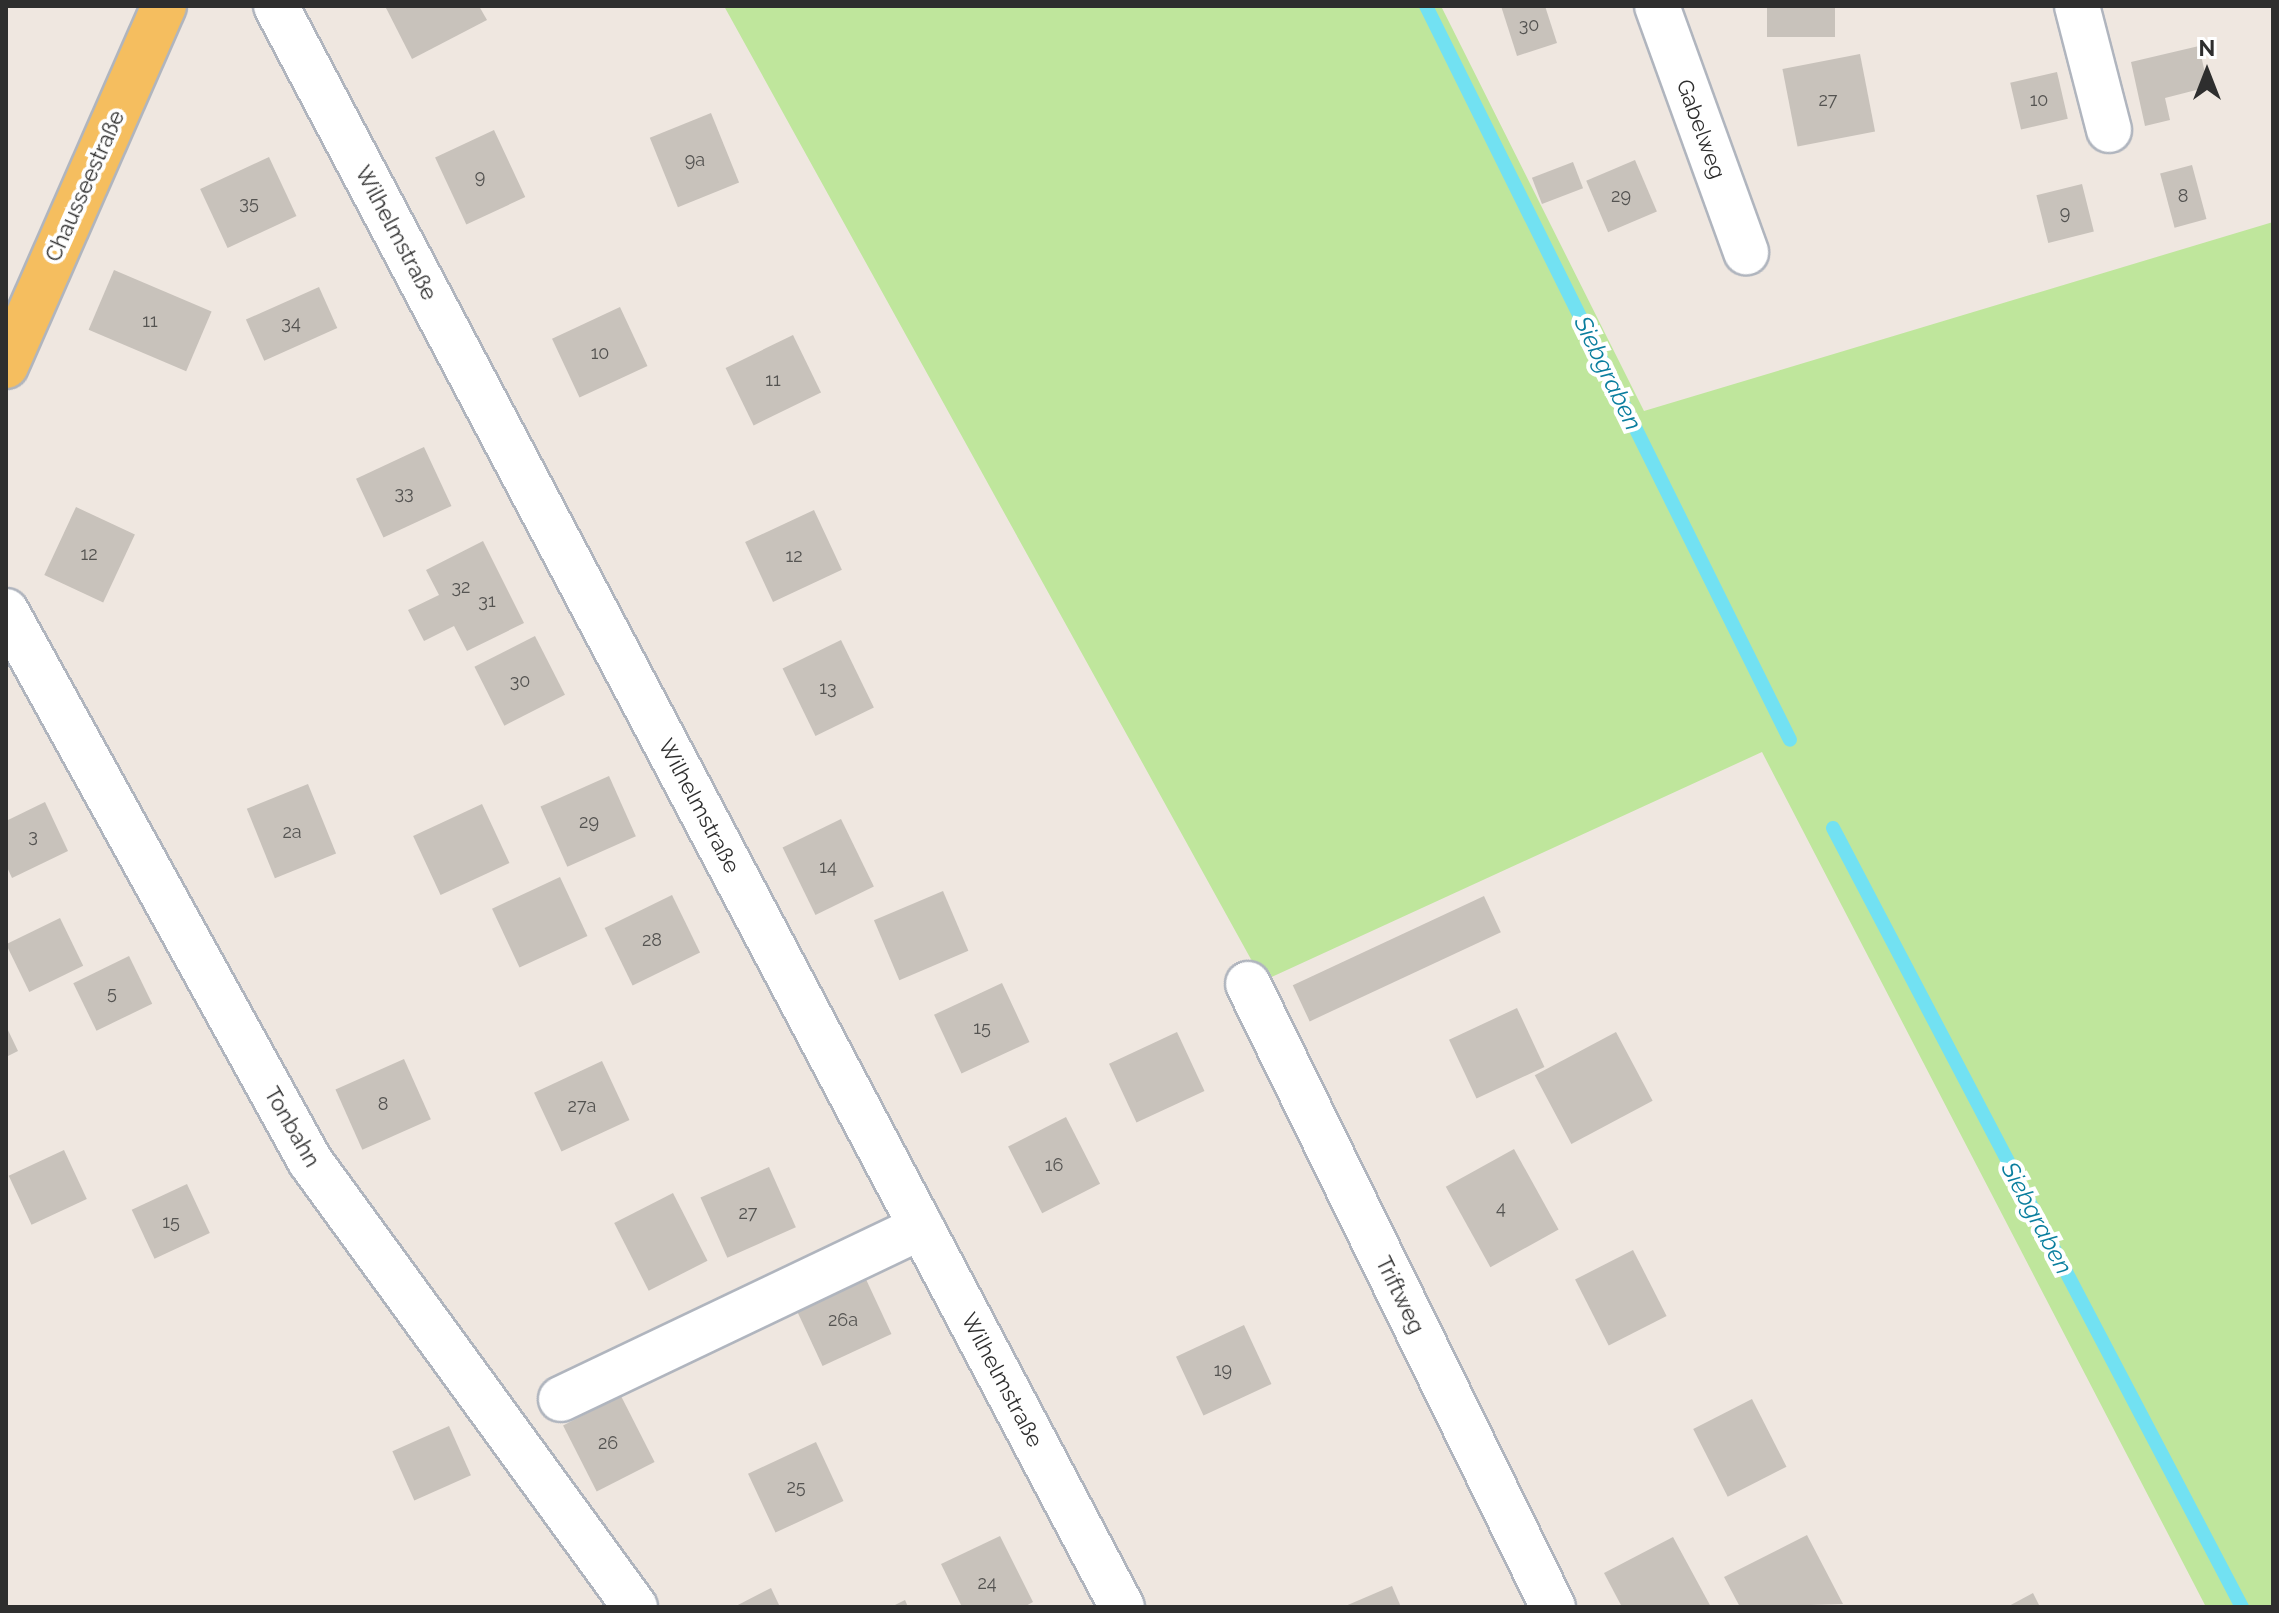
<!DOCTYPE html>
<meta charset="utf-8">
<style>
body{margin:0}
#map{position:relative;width:2279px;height:1613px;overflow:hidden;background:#efe7e0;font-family:Raleway,sans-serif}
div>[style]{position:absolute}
.green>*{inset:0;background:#bfe69c}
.stream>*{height:14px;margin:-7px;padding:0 7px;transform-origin:7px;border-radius:7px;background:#72e1f2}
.building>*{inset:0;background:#c8c2bb;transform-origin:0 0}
.roads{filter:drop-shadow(2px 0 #b0b5be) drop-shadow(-2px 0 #b0b5be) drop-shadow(0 2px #b0b5be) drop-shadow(0 -2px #b0b5be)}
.minor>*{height:44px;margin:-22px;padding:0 22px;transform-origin:22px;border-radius:22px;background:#fff}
.major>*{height:44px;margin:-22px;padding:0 22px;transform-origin:22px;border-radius:22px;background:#f5be5f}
span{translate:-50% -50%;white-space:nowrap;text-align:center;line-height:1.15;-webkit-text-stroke:8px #fff;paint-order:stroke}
.number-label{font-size:18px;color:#545351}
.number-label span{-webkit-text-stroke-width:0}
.street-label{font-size:22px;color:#2e2e2e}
.water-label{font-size:24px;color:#0a7e9e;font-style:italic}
.frame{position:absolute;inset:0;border:8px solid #2e2e2e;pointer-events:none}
.north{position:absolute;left:2167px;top:32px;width:80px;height:80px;-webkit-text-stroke:6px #fff;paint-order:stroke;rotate:0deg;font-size:22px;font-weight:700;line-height:32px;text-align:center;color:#2e2e2e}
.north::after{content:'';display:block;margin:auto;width:28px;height:36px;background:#2e2e2e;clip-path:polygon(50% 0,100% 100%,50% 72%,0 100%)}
</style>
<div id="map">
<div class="green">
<i style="clip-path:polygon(724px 6px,1441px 6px,1644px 411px,2273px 222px,2273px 1607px,2206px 1607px,1762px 752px,1263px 981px)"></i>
</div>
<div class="stream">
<i style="left:1426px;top:6px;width:819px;rotate:63.62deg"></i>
<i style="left:1833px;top:828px;width:880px;rotate:62.3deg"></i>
</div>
<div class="building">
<i style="clip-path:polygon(385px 6px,479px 6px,487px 20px,412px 59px)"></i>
<i style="clip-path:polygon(1501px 6px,1545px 6px,1557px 43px,1517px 56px)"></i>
<i style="left:1767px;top:6px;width:68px;height:31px"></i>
<i style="clip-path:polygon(2199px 46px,2208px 87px,2165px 98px,2170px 120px,2145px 126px,2131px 62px)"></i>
<i style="left:1860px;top:54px;width:79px;height:79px;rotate:79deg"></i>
<i style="left:2057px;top:72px;width:48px;height:48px;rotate:77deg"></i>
<i style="left:711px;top:113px;width:75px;height:66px;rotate:68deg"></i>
<i style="left:494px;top:130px;width:74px;height:65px;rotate:65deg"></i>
<i style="left:269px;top:157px;width:65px;height:76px;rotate:65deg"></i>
<i style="left:1635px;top:160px;width:56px;height:53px;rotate:67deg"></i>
<i style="left:1573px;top:162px;width:28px;height:44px;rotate:69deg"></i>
<i style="left:2192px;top:165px;width:56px;height:33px;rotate:75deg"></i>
<i style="left:2082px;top:184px;width:49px;height:47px;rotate:76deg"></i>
<i style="left:114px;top:270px;width:106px;height:65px;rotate:23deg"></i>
<i style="left:319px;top:287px;width:45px;height:80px;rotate:66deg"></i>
<i style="left:620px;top:307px;width:65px;height:75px;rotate:65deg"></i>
<i style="left:793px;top:335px;width:64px;height:75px;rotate:64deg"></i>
<i style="left:424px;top:447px;width:65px;height:75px;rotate:65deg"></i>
<i style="left:76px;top:507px;width:65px;height:75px;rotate:25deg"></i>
<i style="left:814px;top:510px;width:66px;height:76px;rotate:65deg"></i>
<i style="clip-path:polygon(483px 541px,524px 623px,467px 651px,454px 626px,424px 641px,408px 610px,439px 595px,426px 570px)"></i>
<i style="left:535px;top:636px;width:66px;height:68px;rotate:63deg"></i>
<i style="left:841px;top:640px;width:75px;height:65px;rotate:64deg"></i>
<i style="left:609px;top:776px;width:66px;height:75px;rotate:66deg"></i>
<i style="left:308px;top:784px;width:75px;height:66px;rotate:68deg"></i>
<i style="clip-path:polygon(45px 802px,68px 851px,12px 878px,6px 865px,6px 821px)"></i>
<i style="left:482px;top:804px;width:65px;height:76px;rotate:65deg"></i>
<i style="left:841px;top:819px;width:75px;height:65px;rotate:64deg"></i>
<i style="left:560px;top:877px;width:65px;height:75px;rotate:65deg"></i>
<i style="left:943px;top:891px;width:65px;height:75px;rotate:67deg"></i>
<i style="left:672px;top:895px;width:64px;height:75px;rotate:64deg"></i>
<i style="left:1484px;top:896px;width:40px;height:211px;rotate:65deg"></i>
<i style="left:60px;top:918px;width:53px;height:60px;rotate:64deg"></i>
<i style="left:129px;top:956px;width:53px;height:62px;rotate:64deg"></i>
<i style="left:1002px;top:983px;width:65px;height:75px;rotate:65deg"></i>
<i style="left:1517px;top:1008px;width:65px;height:75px;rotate:65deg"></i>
<i style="clip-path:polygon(6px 1026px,18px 1051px,6px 1057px)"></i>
<i style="left:1177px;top:1032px;width:65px;height:75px;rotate:65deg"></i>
<i style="left:1616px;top:1032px;width:78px;height:92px;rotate:62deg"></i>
<i style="left:404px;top:1059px;width:66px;height:75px;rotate:66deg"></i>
<i style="left:602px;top:1061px;width:65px;height:75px;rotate:65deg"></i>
<i style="left:1066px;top:1117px;width:75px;height:65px;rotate:63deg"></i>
<i style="left:1514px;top:1149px;width:92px;height:78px;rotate:61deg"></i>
<i style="left:64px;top:1150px;width:54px;height:61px;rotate:65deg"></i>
<i style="left:769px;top:1167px;width:66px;height:75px;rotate:66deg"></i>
<i style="left:187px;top:1184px;width:54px;height:61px;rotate:65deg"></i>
<i style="left:673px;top:1193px;width:76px;height:66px;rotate:63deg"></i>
<i style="left:1633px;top:1250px;width:74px;height:65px;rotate:63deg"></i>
<i style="left:864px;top:1275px;width:65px;height:76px;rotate:65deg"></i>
<i style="left:1244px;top:1325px;width:65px;height:75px;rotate:65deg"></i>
<i style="left:621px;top:1396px;width:74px;height:65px;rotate:63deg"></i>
<i style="left:1752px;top:1399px;width:76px;height:66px;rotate:63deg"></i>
<i style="left:449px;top:1426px;width:54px;height:62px;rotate:66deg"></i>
<i style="left:816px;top:1442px;width:65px;height:75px;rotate:65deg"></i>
<i style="clip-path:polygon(1807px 1535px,1843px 1604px,1740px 1607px,1724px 1577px)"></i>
<i style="clip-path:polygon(1000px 1536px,1033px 1602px,1024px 1607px,962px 1607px,941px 1564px)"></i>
<i style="clip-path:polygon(1673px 1537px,1711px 1607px,1622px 1607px,1604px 1573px)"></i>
<i style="clip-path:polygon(1392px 1586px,1401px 1607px,1343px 1607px)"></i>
<i style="clip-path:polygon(771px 1588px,780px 1607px,734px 1607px)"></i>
<i style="clip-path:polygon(2033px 1593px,2040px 1607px,2007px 1607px)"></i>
<i style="clip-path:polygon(905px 1600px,908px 1607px,891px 1607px)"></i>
</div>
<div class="roads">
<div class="minor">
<i style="left:276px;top:6px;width:1811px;rotate:62.15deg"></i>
<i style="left:1657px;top:6px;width:262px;rotate:70.1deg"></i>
<i style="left:2077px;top:6px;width:128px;rotate:75.5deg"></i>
<i style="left:6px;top:611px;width:628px;rotate:61.07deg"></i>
<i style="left:310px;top:1161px;width:552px;rotate:53.92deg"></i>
<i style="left:1248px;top:984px;width:694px;rotate:63.92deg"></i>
<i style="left:561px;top:1399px;width:399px;rotate:-25.5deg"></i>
</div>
<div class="major">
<i style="left:6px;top:366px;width:393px;rotate:-66.3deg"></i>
</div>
</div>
<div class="number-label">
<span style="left:1529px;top:25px">30</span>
<span style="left:1828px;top:100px">27</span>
<span style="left:2039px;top:100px">10</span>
<span style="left:695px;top:160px">9a</span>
<span style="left:480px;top:177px">9</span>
<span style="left:1621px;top:196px">29</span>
<span style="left:2183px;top:196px">8</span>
<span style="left:249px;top:203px">35</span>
<span style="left:2065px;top:213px">9</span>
<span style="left:150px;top:321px">11</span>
<span style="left:291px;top:323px">34</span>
<span style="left:600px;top:353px">10</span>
<span style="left:773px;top:380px">11</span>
<span style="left:404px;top:493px">33</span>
<span style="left:89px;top:554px">12</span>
<span style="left:794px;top:556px">12</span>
<span style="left:461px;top:587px">32</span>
<span style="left:487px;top:601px">31</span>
<span style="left:520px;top:681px">30</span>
<span style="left:828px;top:688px">13</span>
<span style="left:589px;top:822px">29</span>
<span style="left:292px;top:832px">2a</span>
<span style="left:33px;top:836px">3</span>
<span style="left:828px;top:867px">14</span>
<span style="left:652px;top:940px">28</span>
<span style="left:112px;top:993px">5</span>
<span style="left:982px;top:1028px">15</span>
<span style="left:383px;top:1104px">8</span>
<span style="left:582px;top:1106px">27a</span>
<span style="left:1054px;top:1165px">16</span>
<span style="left:1501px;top:1208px">4</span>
<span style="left:748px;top:1213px">27</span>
<span style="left:171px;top:1222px">15</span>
<span style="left:843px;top:1320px">26a</span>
<span style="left:1223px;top:1370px">19</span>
<span style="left:608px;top:1443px">26</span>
<span style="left:796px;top:1487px">25</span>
<span style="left:987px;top:1583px">24</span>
</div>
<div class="street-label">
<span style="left:1701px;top:129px;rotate:70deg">Gabelweg</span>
<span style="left:85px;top:186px;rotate:-66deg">Chausseestraße</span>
<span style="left:396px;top:233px;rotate:62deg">Wilhelmstraße</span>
<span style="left:699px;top:806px;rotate:62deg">Wilhelmstraße</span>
<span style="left:292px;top:1127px;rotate:60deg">Tonbahn</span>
<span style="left:1400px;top:1295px;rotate:64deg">Triftweg</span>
<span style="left:1002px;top:1380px;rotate:62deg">Wilhelmstraße</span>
</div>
<div class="water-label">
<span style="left:1608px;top:373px;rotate:64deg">Siebgraben</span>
<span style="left:2037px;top:1218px;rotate:62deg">Siebgraben</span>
</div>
<div class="frame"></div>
<div class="north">N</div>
</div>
